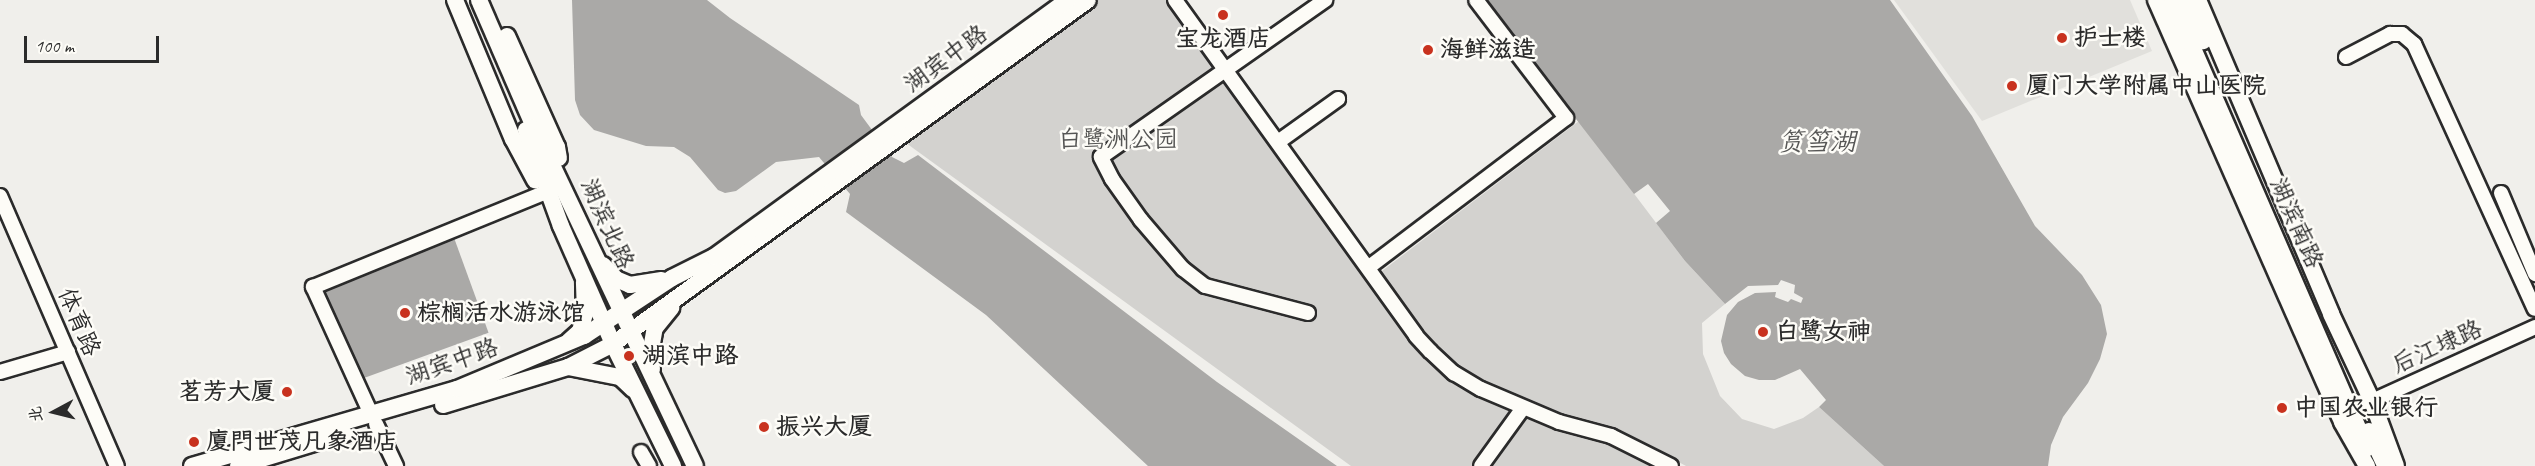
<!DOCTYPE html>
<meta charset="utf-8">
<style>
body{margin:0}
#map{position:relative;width:2535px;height:466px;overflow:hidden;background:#f0efeb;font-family:Caveat,"LXGW WenKai TC",sans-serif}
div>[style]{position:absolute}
.built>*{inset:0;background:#e1e0dc}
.green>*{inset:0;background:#d3d2cf}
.water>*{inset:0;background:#aaa9a7;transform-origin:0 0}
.roads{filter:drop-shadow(2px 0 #2b2b2b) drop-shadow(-2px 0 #2b2b2b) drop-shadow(0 2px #2b2b2b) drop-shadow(0 -2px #2b2b2b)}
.minor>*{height:14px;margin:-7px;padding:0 7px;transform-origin:7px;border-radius:7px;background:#fdfcf7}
.major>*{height:16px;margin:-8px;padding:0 8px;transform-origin:8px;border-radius:8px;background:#fdfcf7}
.dots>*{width:16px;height:16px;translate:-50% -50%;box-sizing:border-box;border:3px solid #fdfcf7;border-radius:50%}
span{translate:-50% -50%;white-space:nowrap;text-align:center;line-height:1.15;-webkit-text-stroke:5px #fdfcf7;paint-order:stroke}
.poi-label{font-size:24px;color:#2b2b2b;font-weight:700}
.left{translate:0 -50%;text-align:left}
.right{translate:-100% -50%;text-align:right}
.street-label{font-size:24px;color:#2b2b2b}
.park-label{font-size:24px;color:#555554}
.water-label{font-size:26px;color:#575756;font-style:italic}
.north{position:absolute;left:24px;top:382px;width:60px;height:60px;-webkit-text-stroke:4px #fdfcf7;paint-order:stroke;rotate:263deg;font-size:16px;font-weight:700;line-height:24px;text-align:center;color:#2b2b2b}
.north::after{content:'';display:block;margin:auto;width:21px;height:27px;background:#2b2b2b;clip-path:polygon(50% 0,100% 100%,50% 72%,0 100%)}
.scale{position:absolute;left:24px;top:36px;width:135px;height:27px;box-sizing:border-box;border:3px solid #2b2b2b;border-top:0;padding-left:8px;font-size:18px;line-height:21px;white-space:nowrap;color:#2b2b2b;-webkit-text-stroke:4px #fdfcf7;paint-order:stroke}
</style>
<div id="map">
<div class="built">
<i style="clip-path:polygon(1894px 0,2130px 0,2152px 51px,1982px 121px)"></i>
</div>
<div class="green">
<i style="clip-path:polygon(1090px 0,1174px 0,1447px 374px,1611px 436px,1666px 466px,1351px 466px,906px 143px)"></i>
<i style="clip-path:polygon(1579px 121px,1685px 261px,1725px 304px,1702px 323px,1703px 354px,1720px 396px,1742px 419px,1774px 429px,1803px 418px,1819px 407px,1884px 466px,1686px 466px,1634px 438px,1536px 408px,1467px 376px,1421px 334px,1378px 274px)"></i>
</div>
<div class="water">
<i style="clip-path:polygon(572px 0,707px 0,730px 18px,859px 105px,861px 115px,892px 157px,904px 163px,918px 155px,1217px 382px,1337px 466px,1148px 466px,986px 315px,846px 212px,850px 194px,819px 157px,776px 162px,736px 191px,725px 193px,718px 190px,690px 157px,674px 147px,646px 146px,594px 130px,580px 115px,575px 100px)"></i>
<i style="clip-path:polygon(1484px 0,1890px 0,1972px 116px,2035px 226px,2082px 275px,2101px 305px,2107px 334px,2100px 359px,2088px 383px,2063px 417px,2051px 445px,2048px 466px,1884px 466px,1819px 407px,1826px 400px,1800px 369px,1775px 380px,1759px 380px,1745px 376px,1731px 364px,1724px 353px,1721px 341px,1727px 315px,1738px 302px,1755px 293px,1776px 292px,1775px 297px,1788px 302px,1791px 299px,1801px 303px,1803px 298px,1794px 293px,1795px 285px,1781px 280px,1778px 285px,1748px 286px,1725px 304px,1685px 261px,1656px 223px,1670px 211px,1648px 184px,1634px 194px)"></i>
<i style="left:453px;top:235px;width:104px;height:145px;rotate:70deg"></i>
</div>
<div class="roads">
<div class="minor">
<i style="left:1175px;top:0;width:413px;rotate:54.3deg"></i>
<i style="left:1416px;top:336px;width:21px;rotate:47deg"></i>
<i style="left:1430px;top:351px;width:33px;rotate:43deg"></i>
<i style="left:1454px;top:373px;width:31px;rotate:31deg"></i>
<i style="left:1481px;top:389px;width:85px;rotate:22.9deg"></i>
<i style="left:1559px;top:422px;width:54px;rotate:15.1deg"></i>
<i style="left:1611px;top:436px;width:67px;rotate:26.6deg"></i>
<i style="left:2346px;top:57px;width:50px;rotate:-27.6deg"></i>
<i style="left:2390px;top:34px;width:12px"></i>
<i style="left:2402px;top:34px;width:16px;rotate:40deg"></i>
<i style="left:2414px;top:44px;width:291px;rotate:65.5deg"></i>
<i style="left:1278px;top:142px;width:74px;rotate:-35.6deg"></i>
<i style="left:2501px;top:193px;width:88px;rotate:67.2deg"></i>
<i style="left:0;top:196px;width:294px;rotate:66.6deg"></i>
<i style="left:1369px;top:267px;width:247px;rotate:-37.1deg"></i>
<i style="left:1566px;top:118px;width:148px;rotate:-127.3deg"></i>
<i style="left:1308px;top:313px;width:106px;rotate:-165.3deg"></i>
<i style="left:1205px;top:286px;width:28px;rotate:-142deg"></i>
<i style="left:1183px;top:269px;width:65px;rotate:-130.6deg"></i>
<i style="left:1141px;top:220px;width:50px;rotate:-125.3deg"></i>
<i style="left:1112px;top:179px;width:25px;rotate:-117deg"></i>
<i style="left:1101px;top:157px;width:274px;rotate:-35deg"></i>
<i style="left:0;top:372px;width:71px;rotate:-16.4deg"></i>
<i style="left:2356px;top:403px;width:16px;rotate:-7deg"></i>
<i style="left:2372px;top:401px;width:179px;rotate:-24.4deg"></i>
<i style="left:371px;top:414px;width:140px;rotate:-114.5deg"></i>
<i style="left:313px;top:287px;width:248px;rotate:-22.2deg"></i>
<i style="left:376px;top:424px;width:47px;rotate:64.5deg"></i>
<i style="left:641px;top:452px;width:16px;rotate:60deg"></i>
<i style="left:1481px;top:466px;width:72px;rotate:-54.1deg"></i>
</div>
<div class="major">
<i style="left:455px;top:0;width:151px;rotate:67.4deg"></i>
<i style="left:513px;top:139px;width:47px;rotate:61.8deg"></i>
<i style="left:479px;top:0;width:138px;rotate:66.6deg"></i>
<i style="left:534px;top:127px;width:375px;rotate:64.6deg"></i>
<i style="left:2156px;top:0;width:461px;rotate:66.2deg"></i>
<i style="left:2342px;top:422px;width:51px;rotate:60.4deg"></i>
<i style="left:2172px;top:0;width:489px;rotate:66.5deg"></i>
<i style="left:2185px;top:0;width:45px;rotate:66.3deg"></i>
<i style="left:2198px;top:0;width:341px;rotate:67deg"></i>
<i style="left:2331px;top:314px;width:96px;rotate:64.8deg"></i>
<i style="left:2372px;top:401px;width:69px;rotate:69.7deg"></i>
<i style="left:507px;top:36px;width:122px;rotate:65.8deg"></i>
<i style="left:557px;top:147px;width:11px;rotate:80deg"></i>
<i style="left:526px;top:130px;width:102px;rotate:70deg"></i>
<i style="left:561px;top:226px;width:129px;rotate:66.2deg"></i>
<i style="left:613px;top:344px;width:136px;rotate:63.8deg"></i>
<i style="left:603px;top:265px;width:19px;rotate:47deg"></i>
<i style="left:616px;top:279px;width:15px;rotate:23deg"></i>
<i style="left:630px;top:285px;width:32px;rotate:-9deg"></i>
<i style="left:569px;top:341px;width:15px;rotate:-42deg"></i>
<i style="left:580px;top:331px;width:19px;rotate:-74deg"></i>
<i style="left:585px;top:313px;width:31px;rotate:-92deg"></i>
<i style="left:568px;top:367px;width:53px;rotate:10.9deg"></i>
<i style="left:620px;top:377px;width:18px;rotate:43deg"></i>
<i style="left:652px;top:369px;width:14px;rotate:-98deg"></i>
<i style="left:650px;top:355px;width:27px;rotate:-80deg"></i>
<i style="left:655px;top:328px;width:26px;rotate:-51deg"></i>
<i style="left:443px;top:405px;width:131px;rotate:-16.9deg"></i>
<i style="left:568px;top:367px;width:51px;rotate:-27.1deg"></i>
<i style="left:613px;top:344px;width:586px;rotate:-35.91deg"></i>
<i style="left:2369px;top:431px;width:38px;rotate:65deg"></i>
<i style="left:192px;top:466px;width:276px;rotate:-16.2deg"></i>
<i style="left:457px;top:389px;width:138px;rotate:-22.7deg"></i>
<i style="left:584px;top:336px;width:105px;rotate:-33.4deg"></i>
<i style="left:672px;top:278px;width:47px;rotate:-26.6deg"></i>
<i style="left:714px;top:257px;width:437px;rotate:-36deg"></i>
<i style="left:238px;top:466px;width:111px;rotate:-16.8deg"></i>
</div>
</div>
<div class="dots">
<i style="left:1223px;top:15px;background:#c8321e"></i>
<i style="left:2062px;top:38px;background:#c8321e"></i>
<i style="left:1428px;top:50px;background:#c8321e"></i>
<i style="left:2012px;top:86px;background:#c8321e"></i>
<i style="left:405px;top:313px;background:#c8321e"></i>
<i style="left:1763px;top:332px;background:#c8321e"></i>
<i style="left:629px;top:356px;background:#c8321e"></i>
<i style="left:287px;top:392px;background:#c8321e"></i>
<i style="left:2282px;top:408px;background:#c8321e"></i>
<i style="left:764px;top:427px;background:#c8321e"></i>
<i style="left:194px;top:442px;background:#c8321e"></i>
</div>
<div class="poi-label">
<span class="left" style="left:2074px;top:38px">护士楼</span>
<span style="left:1223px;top:39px">宝龙酒店</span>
<span class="left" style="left:1440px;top:50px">海鲜滋造</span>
<span class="left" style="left:2026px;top:86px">厦门大学附属中山医院</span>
<span class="left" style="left:417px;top:313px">棕榈活水游泳馆</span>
<span class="left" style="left:1775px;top:332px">白鹭女神</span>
<span class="left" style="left:642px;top:356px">湖滨中路</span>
<span class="right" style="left:275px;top:392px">茗芳大厦</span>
<span class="left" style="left:2294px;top:408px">中国农业银行</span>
<span class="left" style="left:776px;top:427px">振兴大厦</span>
<span class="left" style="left:206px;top:442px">廈門世茂凡象酒店</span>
</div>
<div class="street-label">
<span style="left:946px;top:59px;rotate:-36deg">湖宾中路</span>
<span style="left:2296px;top:223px;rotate:66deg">湖滨南路</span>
<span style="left:607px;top:224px;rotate:66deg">湖滨北路</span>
<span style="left:79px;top:322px;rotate:67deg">体育路</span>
<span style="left:2437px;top:347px;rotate:-24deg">后江埭路</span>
<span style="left:452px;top:362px;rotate:-19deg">湖宾中路</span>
</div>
<div class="park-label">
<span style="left:1118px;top:140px">白鹭洲公园</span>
</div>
<div class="water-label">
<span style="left:1817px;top:142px">筼筜湖</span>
</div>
<div class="north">北</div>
<div class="scale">100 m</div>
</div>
